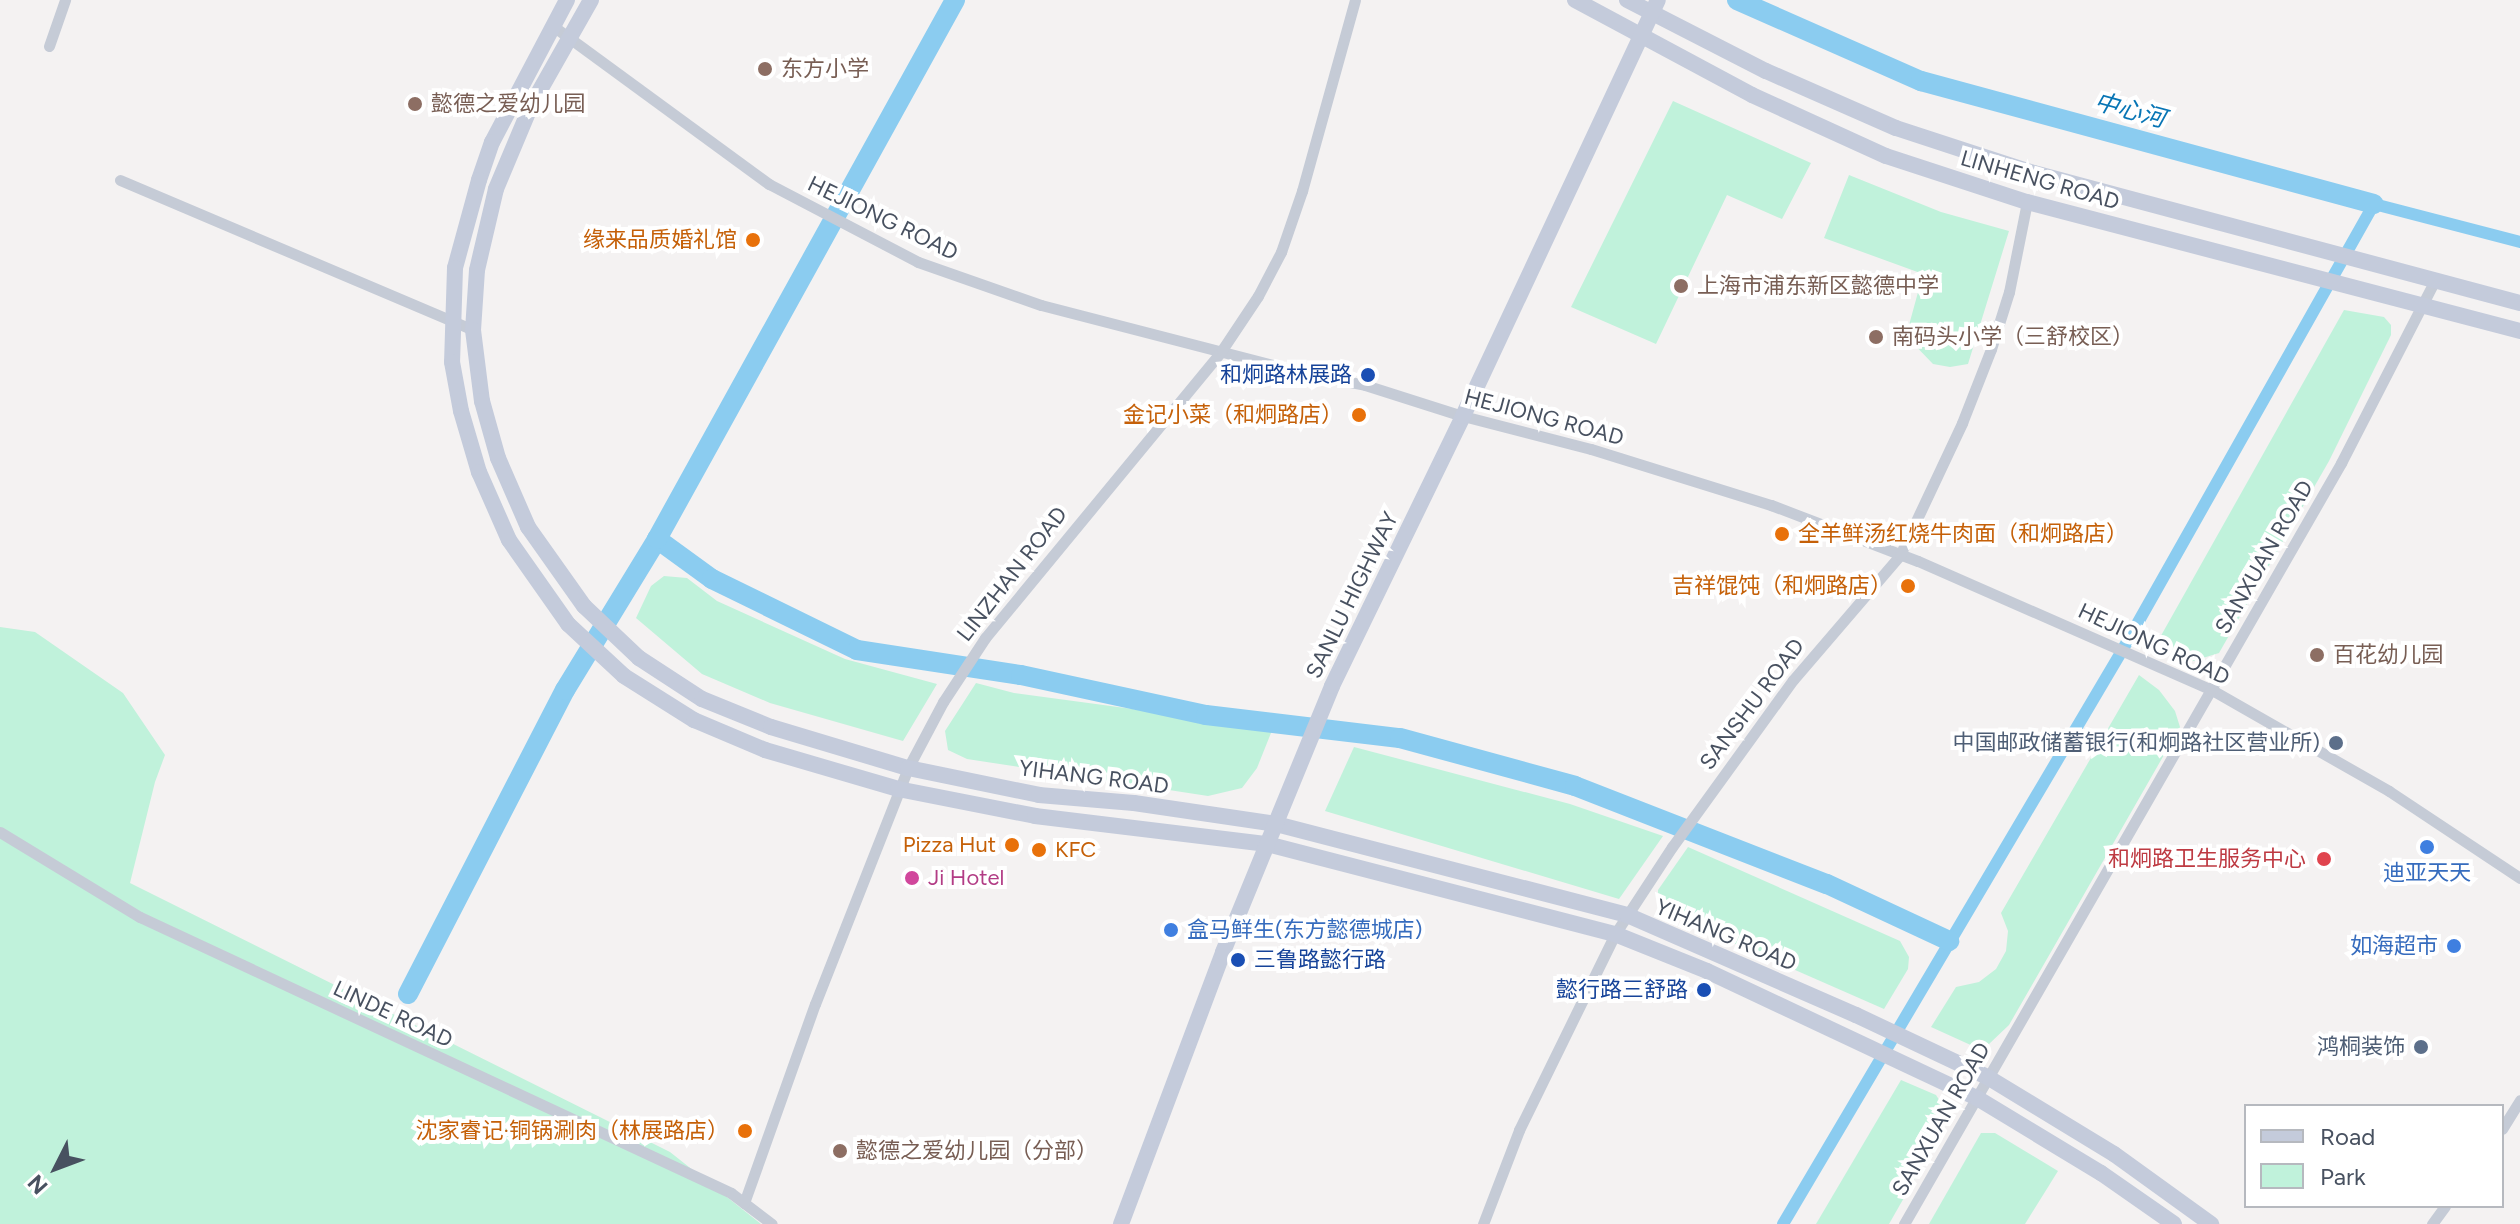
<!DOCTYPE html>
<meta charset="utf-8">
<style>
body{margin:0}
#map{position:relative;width:2520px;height:1224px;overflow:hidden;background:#f4f2f2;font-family:Figtree,"Noto Sans SC",sans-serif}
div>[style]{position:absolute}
.green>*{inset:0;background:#c0f2db}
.canal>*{height:12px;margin:-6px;padding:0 6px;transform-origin:6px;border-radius:6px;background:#8bccf0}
.river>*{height:20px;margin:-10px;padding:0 10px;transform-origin:10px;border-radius:10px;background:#8bccf0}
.street>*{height:11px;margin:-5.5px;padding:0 5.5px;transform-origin:5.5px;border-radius:5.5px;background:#c5cbd6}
.secondary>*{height:16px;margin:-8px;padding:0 8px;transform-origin:8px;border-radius:8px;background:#c4cbdb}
.dots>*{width:22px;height:22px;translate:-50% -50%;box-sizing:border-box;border:4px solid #fff;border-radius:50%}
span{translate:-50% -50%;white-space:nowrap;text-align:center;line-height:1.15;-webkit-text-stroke:8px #fff;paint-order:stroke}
.education-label{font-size:22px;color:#785e54}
.left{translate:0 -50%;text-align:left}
.street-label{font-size:22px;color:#485160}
.food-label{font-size:22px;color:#c56008}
.right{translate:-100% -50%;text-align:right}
.transit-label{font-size:22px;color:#164399}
.service-label{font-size:22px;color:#4e5e75}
.health-label{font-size:22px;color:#be3a42}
.shop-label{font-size:22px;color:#366cbe}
.hotel-label{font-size:22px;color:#b23c85}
.water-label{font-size:24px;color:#0775b5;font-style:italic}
.legend{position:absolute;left:2244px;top:1104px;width:260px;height:104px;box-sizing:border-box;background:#fff;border:2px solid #b6b9bf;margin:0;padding:10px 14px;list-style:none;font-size:24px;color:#485160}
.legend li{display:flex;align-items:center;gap:16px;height:40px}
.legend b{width:40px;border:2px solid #b6b9bf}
.north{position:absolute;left:16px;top:1128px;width:80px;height:80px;-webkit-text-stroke:6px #fff;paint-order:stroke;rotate:228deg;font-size:22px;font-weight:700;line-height:32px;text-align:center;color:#485160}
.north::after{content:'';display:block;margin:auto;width:28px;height:36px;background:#485160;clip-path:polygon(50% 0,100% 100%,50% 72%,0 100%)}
</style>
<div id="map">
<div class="green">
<i style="clip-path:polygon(1673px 101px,1811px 163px,1782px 219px,1727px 195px,1656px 344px,1571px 307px)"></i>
<i style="clip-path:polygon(1849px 175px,1941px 212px,2009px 231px,1968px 364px,1950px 367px,1933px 364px,1906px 336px,1923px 274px,1824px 238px)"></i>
<i style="clip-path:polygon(2344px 310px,2384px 317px,2391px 325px,2391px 335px,2329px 461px,2219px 653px,2193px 661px,2158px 641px)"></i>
<i style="clip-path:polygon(664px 576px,687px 578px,717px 601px,845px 659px,937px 684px,903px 741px,770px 703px,702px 674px,636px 618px,651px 586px)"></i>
<i style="clip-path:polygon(0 627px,35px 632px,123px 693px,165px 755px,155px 782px,130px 883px,670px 1152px,761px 1224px,0 1224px)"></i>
<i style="clip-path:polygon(2139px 675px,2159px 690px,2175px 711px,2180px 727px,2009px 1025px,1989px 1044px,1975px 1047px,1931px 1027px,1956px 987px,1979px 982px,1996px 969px,2006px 951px,2008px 931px,2001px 913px)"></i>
<i style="clip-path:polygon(976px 683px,1014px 693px,1273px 728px,1257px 768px,1242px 788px,1208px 796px,967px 759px,948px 750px,945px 731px)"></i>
<i style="clip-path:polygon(1354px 747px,1570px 804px,1663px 836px,1619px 899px,1325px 811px)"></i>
<i style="clip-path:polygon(1688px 847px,1900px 941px,1909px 957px,1908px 969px,1884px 1009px,1667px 914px,1658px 904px,1658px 890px)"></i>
<i style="clip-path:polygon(1901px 1080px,1936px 1095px,1950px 1117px,1889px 1224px,1816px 1224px)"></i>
<i style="clip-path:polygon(1981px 1133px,1995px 1133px,2058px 1171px,2025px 1224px,1929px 1224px)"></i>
</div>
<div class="canal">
<i style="left:1783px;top:1224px;width:668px;rotate:-59.4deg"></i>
<i style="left:2123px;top:649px;width:511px;rotate:-60.58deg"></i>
<i style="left:2374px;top:204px;width:151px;rotate:14.6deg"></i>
</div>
<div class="river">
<i style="left:1737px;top:0;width:201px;rotate:23.8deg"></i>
<i style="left:1921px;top:81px;width:469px;rotate:15.2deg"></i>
<i style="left:657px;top:539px;width:68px;rotate:36deg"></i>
<i style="left:712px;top:579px;width:161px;rotate:26.1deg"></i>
<i style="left:857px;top:650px;width:166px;rotate:8.7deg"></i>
<i style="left:1021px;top:675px;width:189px;rotate:12.2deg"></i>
<i style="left:1206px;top:715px;width:195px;rotate:6.8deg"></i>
<i style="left:1400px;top:738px;width:181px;rotate:15.3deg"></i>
<i style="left:1575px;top:786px;width:270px;rotate:21.3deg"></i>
<i style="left:1827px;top:884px;width:135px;rotate:25deg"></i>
<i style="left:408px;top:994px;width:342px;rotate:-62.7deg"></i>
<i style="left:565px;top:690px;width:177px;rotate:-58.6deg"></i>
<i style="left:657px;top:539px;width:616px;rotate:-61.06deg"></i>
</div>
<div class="street">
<i style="left:553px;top:26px;width:268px;rotate:36.2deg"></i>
<i style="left:769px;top:184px;width:168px;rotate:27.6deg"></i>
<i style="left:918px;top:262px;width:130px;rotate:19.3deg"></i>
<i style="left:1041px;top:305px;width:276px;rotate:14.5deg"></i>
<i style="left:1308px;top:374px;width:58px;rotate:10.9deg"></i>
<i style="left:1365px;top:385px;width:103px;rotate:17.6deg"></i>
<i style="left:1463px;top:416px;width:132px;rotate:14.5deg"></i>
<i style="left:1591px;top:449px;width:189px;rotate:17.3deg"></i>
<i style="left:1771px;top:505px;width:157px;rotate:20.9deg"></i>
<i style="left:1918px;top:561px;width:321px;rotate:23.7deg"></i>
<i style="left:2212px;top:690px;width:204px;rotate:29.7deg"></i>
<i style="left:2389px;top:791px;width:157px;rotate:33.6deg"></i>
<i style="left:49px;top:46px;width:49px;rotate:-70.8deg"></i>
<i style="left:120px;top:180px;width:384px;rotate:23deg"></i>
<i style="left:0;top:832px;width:164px;rotate:31.3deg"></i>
<i style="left:140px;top:917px;width:652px;rotate:25.03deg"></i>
<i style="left:731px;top:1193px;width:51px;rotate:37.1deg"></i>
<i style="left:2502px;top:1129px;width:34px;rotate:-58deg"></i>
<i style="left:744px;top:1203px;width:211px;rotate:-70.4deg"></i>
<i style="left:815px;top:1004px;width:254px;rotate:-68.5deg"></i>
<i style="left:908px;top:768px;width:75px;rotate:-62.1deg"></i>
<i style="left:943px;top:702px;width:77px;rotate:-56.7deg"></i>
<i style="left:985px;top:638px;width:373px;rotate:-50.5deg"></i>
<i style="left:1222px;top:350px;width:65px;rotate:-56.3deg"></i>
<i style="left:1258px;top:296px;width:50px;rotate:-62.4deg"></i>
<i style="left:1281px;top:252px;width:65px;rotate:-71deg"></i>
<i style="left:1302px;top:191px;width:198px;rotate:-74.5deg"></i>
<i style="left:1483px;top:1224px;width:101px;rotate:-69deg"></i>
<i style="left:1519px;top:1130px;width:218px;rotate:-63.9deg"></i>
<i style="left:1615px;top:934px;width:104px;rotate:-56.8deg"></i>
<i style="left:1672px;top:847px;width:206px;rotate:-54.1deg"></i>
<i style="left:1793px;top:680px;width:165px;rotate:-49.4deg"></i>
<i style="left:1900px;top:555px;width:146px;rotate:-64.8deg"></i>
<i style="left:1962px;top:423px;width:79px;rotate:-68.6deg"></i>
<i style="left:1991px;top:349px;width:60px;rotate:-72.5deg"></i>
<i style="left:2009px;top:292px;width:92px;rotate:-78.7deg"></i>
<i style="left:1904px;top:1224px;width:878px;rotate:-60.13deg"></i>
<i style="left:2341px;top:463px;width:206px;rotate:-62.8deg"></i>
<i style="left:2432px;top:1224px;width:22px;rotate:-54deg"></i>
</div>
<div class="secondary">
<i style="left:567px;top:0;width:161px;rotate:117.8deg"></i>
<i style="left:492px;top:142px;width:40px;rotate:108.9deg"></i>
<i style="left:479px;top:180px;width:91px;rotate:105.3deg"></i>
<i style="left:455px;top:268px;width:94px;rotate:91.8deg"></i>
<i style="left:452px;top:362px;width:50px;rotate:79.6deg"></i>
<i style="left:461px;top:411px;width:64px;rotate:73.6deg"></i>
<i style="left:479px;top:472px;width:74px;rotate:66.2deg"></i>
<i style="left:509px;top:540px;width:103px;rotate:54.9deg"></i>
<i style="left:568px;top:624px;width:76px;rotate:42.9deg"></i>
<i style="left:624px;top:676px;width:83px;rotate:32.2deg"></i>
<i style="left:694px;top:720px;width:77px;rotate:22.9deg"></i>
<i style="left:765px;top:750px;width:139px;rotate:16.3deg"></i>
<i style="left:898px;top:789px;width:140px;rotate:11.1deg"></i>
<i style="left:1035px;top:816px;width:234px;rotate:6.9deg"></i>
<i style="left:1267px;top:844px;width:359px;rotate:14.5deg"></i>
<i style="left:1615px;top:934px;width:99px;rotate:21.9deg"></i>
<i style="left:1707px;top:971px;width:298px;rotate:25.2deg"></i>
<i style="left:1977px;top:1098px;width:145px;rotate:31.2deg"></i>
<i style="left:2101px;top:1173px;width:89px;rotate:34.9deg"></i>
<i style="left:591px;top:0;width:124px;rotate:119.5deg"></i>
<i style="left:530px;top:108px;width:88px;rotate:112.8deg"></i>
<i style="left:496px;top:189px;width:83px;rotate:103.2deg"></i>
<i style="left:477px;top:270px;width:60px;rotate:93.8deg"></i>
<i style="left:473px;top:330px;width:72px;rotate:82.8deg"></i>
<i style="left:482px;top:401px;width:59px;rotate:74.3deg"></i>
<i style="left:498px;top:458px;width:75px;rotate:66.5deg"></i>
<i style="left:528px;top:527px;width:97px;rotate:54.7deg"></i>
<i style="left:584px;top:606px;width:76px;rotate:43.4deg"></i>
<i style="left:639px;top:658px;width:75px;rotate:33.1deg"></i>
<i style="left:702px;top:699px;width:74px;rotate:22.1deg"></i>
<i style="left:771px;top:727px;width:143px;rotate:16.7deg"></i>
<i style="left:908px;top:768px;width:134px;rotate:11.6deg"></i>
<i style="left:1039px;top:795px;width:95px;rotate:4.8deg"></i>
<i style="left:1134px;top:803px;width:144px;rotate:8.4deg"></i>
<i style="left:1276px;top:824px;width:363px;rotate:14.5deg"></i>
<i style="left:1627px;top:915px;width:250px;rotate:23.6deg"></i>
<i style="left:1856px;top:1015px;width:147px;rotate:25.3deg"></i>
<i style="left:1989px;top:1078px;width:146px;rotate:31.3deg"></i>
<i style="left:2114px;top:1154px;width:120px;rotate:35.8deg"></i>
<i style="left:1575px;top:0;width:201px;rotate:28.2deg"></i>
<i style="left:1752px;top:95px;width:147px;rotate:24.5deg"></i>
<i style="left:1886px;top:156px;width:148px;rotate:18.1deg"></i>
<i style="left:2027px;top:202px;width:510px;rotate:14.66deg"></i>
<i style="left:1627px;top:0;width:156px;rotate:27.1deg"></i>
<i style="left:1766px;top:71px;width:142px;rotate:23.7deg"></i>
<i style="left:1896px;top:128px;width:145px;rotate:18.1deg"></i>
<i style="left:2034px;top:173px;width:503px;rotate:14.98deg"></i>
<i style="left:1121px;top:1224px;width:290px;rotate:-69.4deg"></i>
<i style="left:1223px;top:952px;width:287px;rotate:-67.7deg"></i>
<i style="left:1332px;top:686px;width:300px;rotate:-64.1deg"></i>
<i style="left:1463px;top:416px;width:459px;rotate:-64.9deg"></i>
</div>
<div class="dots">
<i style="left:765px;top:69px;background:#8d6e63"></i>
<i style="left:415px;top:104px;background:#8d6e63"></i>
<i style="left:753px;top:240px;background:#e8710a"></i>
<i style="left:1681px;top:286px;background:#8d6e63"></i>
<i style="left:1876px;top:337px;background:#8d6e63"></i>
<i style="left:1368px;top:375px;background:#1a4fb4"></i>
<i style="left:1359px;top:415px;background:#e8710a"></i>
<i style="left:1782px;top:534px;background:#e8710a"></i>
<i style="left:1908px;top:586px;background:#e8710a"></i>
<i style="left:2317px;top:655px;background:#8d6e63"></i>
<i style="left:2336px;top:743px;background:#5c6f8a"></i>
<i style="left:1012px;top:845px;background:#e8710a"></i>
<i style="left:2427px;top:847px;background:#3f7fe0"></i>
<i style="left:1039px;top:850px;background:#e8710a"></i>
<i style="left:2324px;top:859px;background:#e0444e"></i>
<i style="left:912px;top:878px;background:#d1479c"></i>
<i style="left:1171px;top:930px;background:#3f7fe0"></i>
<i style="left:2454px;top:946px;background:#3f7fe0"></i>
<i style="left:1238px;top:960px;background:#1a4fb4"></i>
<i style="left:1704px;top:990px;background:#1a4fb4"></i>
<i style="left:2421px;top:1047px;background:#5c6f8a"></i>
<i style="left:745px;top:1131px;background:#e8710a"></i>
<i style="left:840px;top:1151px;background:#8d6e63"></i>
</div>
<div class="education-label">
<span class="left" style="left:781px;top:69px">东方小学</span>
<span class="left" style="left:431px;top:104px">懿德之爱幼儿园</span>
<span class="left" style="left:1697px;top:286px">上海市浦东新区懿德中学</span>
<span class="left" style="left:1892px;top:337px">南码头小学（三舒校区）</span>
<span class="left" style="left:2333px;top:655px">百花幼儿园</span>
<span class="left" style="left:856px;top:1151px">懿德之爱幼儿园（分部）</span>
</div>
<div class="street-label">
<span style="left:2040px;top:180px;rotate:16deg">LINHENG ROAD</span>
<span style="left:883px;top:218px;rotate:26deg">HEJIONG ROAD</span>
<span style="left:1544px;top:417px;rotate:15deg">HEJIONG ROAD</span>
<span style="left:2264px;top:557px;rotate:-60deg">SANXUAN ROAD</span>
<span style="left:1012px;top:574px;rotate:-52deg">LINZHAN ROAD</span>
<span style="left:1352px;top:595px;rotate:-64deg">SANLU HIGHWAY</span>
<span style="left:2154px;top:644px;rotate:25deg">HEJIONG ROAD</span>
<span style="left:1752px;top:704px;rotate:-53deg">SANSHU ROAD</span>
<span style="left:1094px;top:777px;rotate:7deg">YIHANG ROAD</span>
<span style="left:1726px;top:935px;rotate:23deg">YIHANG ROAD</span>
<span style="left:393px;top:1014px;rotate:25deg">LINDE ROAD</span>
<span style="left:1941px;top:1119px;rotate:-60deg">SANXUAN ROAD</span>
</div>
<div class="food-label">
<span class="right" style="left:737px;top:240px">缘来品质婚礼馆</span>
<span class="right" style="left:1343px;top:415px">金记小菜（和炯路店）</span>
<span class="left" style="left:1798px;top:534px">全羊鲜汤红烧牛肉面（和炯路店）</span>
<span class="right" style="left:1892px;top:586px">吉祥馄饨（和炯路店）</span>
<span class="right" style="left:996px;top:845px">Pizza Hut</span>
<span class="left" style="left:1055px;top:850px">KFC</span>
<span class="right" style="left:729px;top:1131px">沈家睿记·铜锅涮肉（林展路店）</span>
</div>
<div class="transit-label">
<span class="right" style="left:1352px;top:375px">和炯路林展路</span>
<span class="left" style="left:1254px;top:960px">三鲁路懿行路</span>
<span class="right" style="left:1688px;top:990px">懿行路三舒路</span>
</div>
<div class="service-label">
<span class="right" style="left:2320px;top:743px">中国邮政储蓄银行(和炯路社区营业所)</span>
<span class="right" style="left:2405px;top:1047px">鸿桐装饰</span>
</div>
<div class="health-label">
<span class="right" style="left:2306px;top:859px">和炯路卫生服务中心</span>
</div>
<div class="shop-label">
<span style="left:2427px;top:873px">迪亚天天</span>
<span class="left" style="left:1187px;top:930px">盒马鲜生(东方懿德城店)</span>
<span class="right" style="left:2438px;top:946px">如海超市</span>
</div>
<div class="hotel-label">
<span class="left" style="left:928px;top:878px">Ji Hotel</span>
</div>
<div class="water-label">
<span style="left:2130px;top:110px;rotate:15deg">中心河</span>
</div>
<ul class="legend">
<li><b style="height:10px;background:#c4cbdb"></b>Road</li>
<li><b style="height:22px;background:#c0f2db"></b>Park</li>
</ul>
<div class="north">N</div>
</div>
